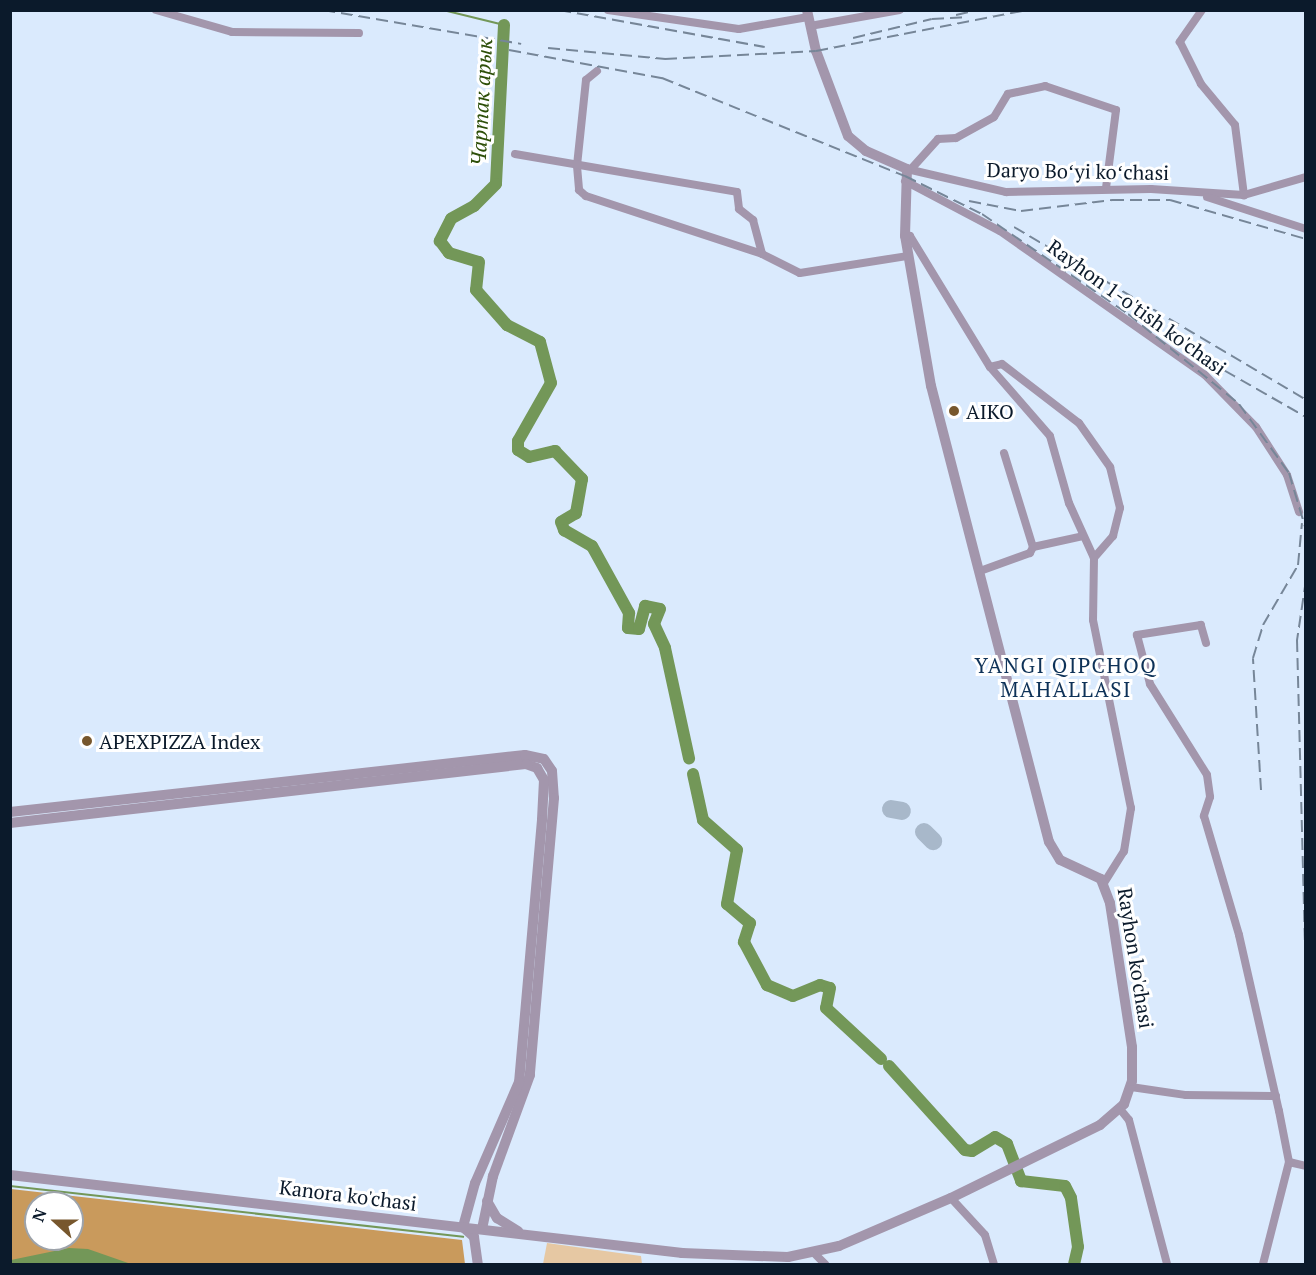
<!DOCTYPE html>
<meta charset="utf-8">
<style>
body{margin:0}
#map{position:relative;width:1316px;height:1275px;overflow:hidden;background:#daeafd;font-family:"PT Serif",serif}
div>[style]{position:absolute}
.green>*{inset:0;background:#e6c8a3}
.forest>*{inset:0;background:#c99a5c}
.water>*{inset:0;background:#739758}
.stream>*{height:2px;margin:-1px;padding:0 1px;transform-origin:1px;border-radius:1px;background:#739758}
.river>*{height:12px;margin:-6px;padding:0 6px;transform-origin:6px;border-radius:6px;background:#739758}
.taxiway>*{height:18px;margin:-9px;padding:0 9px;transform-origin:9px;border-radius:9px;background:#a8b8ca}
.minor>*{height:8px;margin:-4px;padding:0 4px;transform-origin:4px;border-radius:4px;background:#a396ac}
.tertiary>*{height:10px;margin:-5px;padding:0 5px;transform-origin:5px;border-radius:5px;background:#a396ac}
.rail>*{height:2px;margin-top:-1px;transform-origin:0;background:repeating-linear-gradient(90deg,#768698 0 12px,transparent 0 18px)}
.dots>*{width:16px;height:16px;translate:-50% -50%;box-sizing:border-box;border:3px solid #fff;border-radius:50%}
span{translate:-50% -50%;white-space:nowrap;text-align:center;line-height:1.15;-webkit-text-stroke:6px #fff;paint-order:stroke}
.street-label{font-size:20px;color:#0b1a2b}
.poi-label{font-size:20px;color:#0b1a2b}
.left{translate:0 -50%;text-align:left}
.water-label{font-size:21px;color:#2d4f09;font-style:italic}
.neighbourhood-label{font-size:21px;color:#0e3258;letter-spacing:1.5px}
.frame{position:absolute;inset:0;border:12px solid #0b1a2b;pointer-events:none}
.north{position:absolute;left:24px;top:1191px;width:60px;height:60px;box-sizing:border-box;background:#fff;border:2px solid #9da3aa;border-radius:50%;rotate:291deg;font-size:16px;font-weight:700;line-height:24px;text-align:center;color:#0b1a2b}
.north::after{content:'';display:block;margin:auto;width:21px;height:27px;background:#77572d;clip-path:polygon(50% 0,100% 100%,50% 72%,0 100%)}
</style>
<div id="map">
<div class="green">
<i style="clip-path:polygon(547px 1243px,641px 1256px,642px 1264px,543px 1264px)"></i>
</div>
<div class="forest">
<i style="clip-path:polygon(evenodd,11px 1189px,462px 1240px,465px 1264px,11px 1264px,11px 1189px,36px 1203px,72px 1203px,72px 1239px,36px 1239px,36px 1203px)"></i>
</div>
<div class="water">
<i style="clip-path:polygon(69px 1248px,88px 1249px,131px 1264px,11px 1264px,11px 1260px)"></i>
</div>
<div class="stream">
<i style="left:443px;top:10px;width:63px;rotate:13.8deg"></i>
<i style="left:504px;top:25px;width:4px;rotate:-76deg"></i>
<i style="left:10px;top:1186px;width:456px;rotate:6.4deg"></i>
</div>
<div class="river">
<i style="left:504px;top:25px;width:159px;rotate:92.9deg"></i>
<i style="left:496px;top:184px;width:31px;rotate:135deg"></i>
<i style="left:474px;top:206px;width:26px;rotate:151deg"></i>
<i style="left:451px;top:219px;width:25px;rotate:117deg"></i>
<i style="left:440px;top:241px;width:15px;rotate:53deg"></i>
<i style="left:449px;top:253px;width:31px;rotate:17deg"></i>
<i style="left:479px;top:262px;width:28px;rotate:96deg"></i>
<i style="left:476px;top:290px;width:47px;rotate:48.5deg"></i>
<i style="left:507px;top:325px;width:37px;rotate:27deg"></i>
<i style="left:540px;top:342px;width:42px;rotate:75deg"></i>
<i style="left:551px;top:383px;width:67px;rotate:119.6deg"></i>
<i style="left:518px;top:441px;width:9px;rotate:90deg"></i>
<i style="left:518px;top:450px;width:13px;rotate:32deg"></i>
<i style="left:529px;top:457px;width:27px;rotate:-13deg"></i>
<i style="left:555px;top:451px;width:39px;rotate:46deg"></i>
<i style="left:582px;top:479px;width:35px;rotate:100deg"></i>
<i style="left:576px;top:513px;width:17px;rotate:149deg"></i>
<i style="left:561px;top:522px;width:9px;rotate:69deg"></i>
<i style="left:564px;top:530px;width:32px;rotate:30deg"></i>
<i style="left:592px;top:546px;width:77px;rotate:61.1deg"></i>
<i style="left:629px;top:613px;width:15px;rotate:94deg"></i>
<i style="left:628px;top:628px;width:11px;rotate:5deg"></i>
<i style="left:639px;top:629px;width:24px;rotate:-75deg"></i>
<i style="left:645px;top:606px;width:15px;rotate:11deg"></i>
<i style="left:660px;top:609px;width:16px;rotate:112deg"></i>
<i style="left:654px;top:624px;width:26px;rotate:65deg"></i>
<i style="left:665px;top:648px;width:113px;rotate:77.7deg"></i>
<i style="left:693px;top:774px;width:47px;rotate:77.7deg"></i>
<i style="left:703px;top:820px;width:45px;rotate:41.4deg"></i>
<i style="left:737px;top:850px;width:55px;rotate:100.5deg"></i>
<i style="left:727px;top:904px;width:30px;rotate:40deg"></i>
<i style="left:750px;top:923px;width:20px;rotate:108deg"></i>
<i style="left:744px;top:942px;width:49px;rotate:61.9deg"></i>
<i style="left:767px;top:985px;width:28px;rotate:23deg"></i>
<i style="left:793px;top:996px;width:29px;rotate:-22deg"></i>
<i style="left:820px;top:985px;width:10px;rotate:17deg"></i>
<i style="left:830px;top:988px;width:20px;rotate:101deg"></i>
<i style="left:826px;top:1008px;width:75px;rotate:42.8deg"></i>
<i style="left:889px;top:1066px;width:113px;rotate:47.9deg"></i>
<i style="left:965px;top:1150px;width:7px;rotate:8deg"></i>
<i style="left:972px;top:1151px;width:27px;rotate:-31deg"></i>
<i style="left:995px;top:1137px;width:14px;rotate:30deg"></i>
<i style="left:1007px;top:1144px;width:40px;rotate:69deg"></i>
<i style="left:1021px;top:1181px;width:44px;rotate:6.5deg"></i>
<i style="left:1065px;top:1186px;width:13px;rotate:63deg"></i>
<i style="left:1071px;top:1198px;width:49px;rotate:81.9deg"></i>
<i style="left:1078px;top:1247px;width:17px;rotate:103deg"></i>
</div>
<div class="taxiway">
<i style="left:891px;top:809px;width:11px;rotate:10deg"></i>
<i style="left:924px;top:832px;width:13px;rotate:45deg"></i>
</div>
<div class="minor">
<i style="left:156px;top:10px;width:79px;rotate:16.1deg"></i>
<i style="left:232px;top:32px;width:127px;rotate:0.5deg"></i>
<i style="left:608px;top:10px;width:132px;rotate:8.3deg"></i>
<i style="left:739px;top:29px;width:70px;rotate:-9.9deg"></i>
<i style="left:1202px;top:10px;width:39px;rotate:125deg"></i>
<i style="left:1180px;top:42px;width:47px;rotate:63.4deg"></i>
<i style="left:1201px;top:84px;width:53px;rotate:50.3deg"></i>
<i style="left:1235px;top:125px;width:71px;rotate:82.7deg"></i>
<i style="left:810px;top:26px;width:91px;rotate:-10.1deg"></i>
<i style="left:597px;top:71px;width:14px;rotate:141deg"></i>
<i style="left:586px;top:80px;width:86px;rotate:96deg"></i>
<i style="left:577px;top:166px;width:24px;rotate:85deg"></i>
<i style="left:579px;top:190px;width:9px;rotate:41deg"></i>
<i style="left:586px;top:196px;width:185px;rotate:18.2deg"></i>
<i style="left:762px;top:254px;width:42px;rotate:26.6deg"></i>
<i style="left:800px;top:273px;width:108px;rotate:-9deg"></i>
<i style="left:515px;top:154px;width:225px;rotate:9.7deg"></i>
<i style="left:737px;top:192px;width:17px;rotate:83deg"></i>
<i style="left:739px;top:209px;width:18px;rotate:38deg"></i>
<i style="left:753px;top:220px;width:35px;rotate:75deg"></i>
<i style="left:912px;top:168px;width:39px;rotate:-48deg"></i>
<i style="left:938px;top:139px;width:18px;rotate:-3deg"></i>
<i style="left:956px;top:138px;width:43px;rotate:-28.9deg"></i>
<i style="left:994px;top:117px;width:27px;rotate:-59deg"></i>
<i style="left:1008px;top:94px;width:38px;rotate:-12deg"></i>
<i style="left:1045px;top:86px;width:75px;rotate:18.7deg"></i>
<i style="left:1116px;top:110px;width:79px;rotate:97.3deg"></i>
<i style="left:907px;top:169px;width:102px;rotate:13.1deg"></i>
<i style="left:1006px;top:192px;width:145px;rotate:-1.2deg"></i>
<i style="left:1151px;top:189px;width:93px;rotate:3.7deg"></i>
<i style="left:1244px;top:195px;width:65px;rotate:-16.2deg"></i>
<i style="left:905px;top:181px;width:107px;rotate:27.8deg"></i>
<i style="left:1000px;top:231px;width:251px;rotate:35.1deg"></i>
<i style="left:1205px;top:375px;width:73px;rotate:45.6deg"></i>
<i style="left:1256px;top:427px;width:57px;rotate:57.1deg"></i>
<i style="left:1287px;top:475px;width:39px;rotate:72deg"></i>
<i style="left:1207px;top:197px;width:104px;rotate:17.9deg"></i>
<i style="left:905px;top:236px;width:5px"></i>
<i style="left:910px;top:236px;width:153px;rotate:58.6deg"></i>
<i style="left:990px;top:367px;width:12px;rotate:-14deg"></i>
<i style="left:1002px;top:364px;width:97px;rotate:37.5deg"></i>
<i style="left:1079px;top:423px;width:54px;rotate:54.8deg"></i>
<i style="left:1110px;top:467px;width:42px;rotate:76.3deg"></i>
<i style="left:1120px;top:508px;width:29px;rotate:104deg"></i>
<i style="left:1113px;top:536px;width:29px;rotate:131deg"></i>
<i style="left:1094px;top:558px;width:62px;rotate:90.9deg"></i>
<i style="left:1093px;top:620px;width:192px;rotate:78.6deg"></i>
<i style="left:1131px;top:808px;width:44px;rotate:99.2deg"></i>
<i style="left:1124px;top:851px;width:38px;rotate:122deg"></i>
<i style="left:990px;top:367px;width:91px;rotate:49deg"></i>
<i style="left:1050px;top:436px;width:70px;rotate:74.2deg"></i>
<i style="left:1069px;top:503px;width:60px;rotate:65.6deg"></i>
<i style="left:1004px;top:453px;width:98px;rotate:72.9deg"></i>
<i style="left:980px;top:571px;width:53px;rotate:-19.8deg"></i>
<i style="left:1030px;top:553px;width:7px;rotate:-63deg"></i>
<i style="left:1033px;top:547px;width:51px;rotate:-12.4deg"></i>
<i style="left:1206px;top:643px;width:19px;rotate:-106deg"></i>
<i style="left:1201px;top:625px;width:65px;rotate:171.1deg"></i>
<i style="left:1137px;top:635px;width:51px;rotate:75.1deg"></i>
<i style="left:1150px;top:684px;width:107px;rotate:57.9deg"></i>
<i style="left:1207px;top:775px;width:22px;rotate:82deg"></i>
<i style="left:1210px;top:797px;width:20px;rotate:108deg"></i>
<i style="left:1204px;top:816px;width:124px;rotate:73.6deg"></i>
<i style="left:1239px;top:935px;width:180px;rotate:77.2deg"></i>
<i style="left:1279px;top:1111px;width:52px;rotate:78.9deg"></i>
<i style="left:1289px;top:1162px;width:105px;rotate:104.3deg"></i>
<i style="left:1131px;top:1087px;width:56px;rotate:8.3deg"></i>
<i style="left:1186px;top:1095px;width:90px;rotate:0.6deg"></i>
<i style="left:1120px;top:1109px;width:14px;rotate:51deg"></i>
<i style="left:1129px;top:1120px;width:149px;rotate:75.2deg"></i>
<i style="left:1289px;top:1162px;width:17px;rotate:13deg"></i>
<i style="left:951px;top:1198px;width:50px;rotate:47.4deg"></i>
<i style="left:985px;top:1235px;width:30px;rotate:73deg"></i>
<i style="left:814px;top:1253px;width:16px;rotate:45deg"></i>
</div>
<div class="tertiary">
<i style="left:10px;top:812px;width:518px;rotate:-6.32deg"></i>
<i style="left:525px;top:755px;width:19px;rotate:12deg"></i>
<i style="left:544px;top:759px;width:14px;rotate:56deg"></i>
<i style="left:552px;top:771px;width:27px;rotate:86deg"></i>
<i style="left:554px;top:798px;width:278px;rotate:95deg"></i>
<i style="left:530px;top:1075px;width:108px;rotate:110.1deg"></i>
<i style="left:493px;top:1176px;width:54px;rotate:101.7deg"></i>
<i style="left:10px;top:823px;width:519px;rotate:-6.52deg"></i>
<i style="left:526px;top:764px;width:12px;rotate:20deg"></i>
<i style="left:537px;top:768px;width:14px;rotate:60deg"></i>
<i style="left:544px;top:780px;width:40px;rotate:92.9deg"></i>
<i style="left:542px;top:820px;width:263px;rotate:95deg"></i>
<i style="left:519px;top:1082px;width:110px;rotate:113.5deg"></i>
<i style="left:475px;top:1183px;width:46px;rotate:105.3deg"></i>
<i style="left:463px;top:1227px;width:15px;rotate:42deg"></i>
<i style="left:474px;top:1237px;width:27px;rotate:82deg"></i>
<i style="left:10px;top:1175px;width:677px;rotate:6.62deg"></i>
<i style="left:682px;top:1253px;width:106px;rotate:2.2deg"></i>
<i style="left:788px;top:1257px;width:52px;rotate:-12.2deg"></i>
<i style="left:839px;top:1246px;width:122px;rotate:-23.2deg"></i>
<i style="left:951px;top:1198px;width:166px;rotate:-26.1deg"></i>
<i style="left:1100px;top:1125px;width:32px;rotate:-41deg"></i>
<i style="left:1124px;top:1104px;width:24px;rotate:-71deg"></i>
<i style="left:1132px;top:1081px;width:34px;rotate:-90deg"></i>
<i style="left:1132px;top:1047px;width:146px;rotate:-98.7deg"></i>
<i style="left:1110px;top:903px;width:26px;rotate:-111deg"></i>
<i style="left:1101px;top:879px;width:45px;rotate:-155.1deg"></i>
<i style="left:1060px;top:860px;width:21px;rotate:-121deg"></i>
<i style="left:1049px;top:842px;width:471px;rotate:-104.5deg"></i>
<i style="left:931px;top:386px;width:152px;rotate:-99.8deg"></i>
<i style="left:905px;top:236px;width:67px;rotate:-88.3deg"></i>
<i style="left:907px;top:169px;width:45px;rotate:-156.3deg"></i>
<i style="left:866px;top:151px;width:23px;rotate:-140deg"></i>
<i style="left:848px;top:136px;width:91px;rotate:-110.6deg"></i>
<i style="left:816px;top:51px;width:42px;rotate:-102.4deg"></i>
<i style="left:487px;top:1201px;width:20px;rotate:60deg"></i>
<i style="left:497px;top:1218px;width:25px;rotate:32deg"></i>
</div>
<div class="rail">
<i style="left:323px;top:10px;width:201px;rotate:9.7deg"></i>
<i style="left:559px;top:10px;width:209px;rotate:10.2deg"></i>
<i style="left:956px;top:15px;width:22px;rotate:-13deg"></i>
<i style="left:853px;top:38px;width:81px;rotate:-13.5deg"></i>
<i style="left:932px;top:19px;width:33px;rotate:-3deg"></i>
<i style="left:548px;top:48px;width:118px;rotate:5.4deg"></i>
<i style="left:665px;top:59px;width:151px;rotate:-3deg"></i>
<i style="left:816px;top:51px;width:214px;rotate:-11deg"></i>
<i style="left:509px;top:50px;width:156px;rotate:10.4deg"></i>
<i style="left:662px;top:78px;width:262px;rotate:22deg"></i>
<i style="left:905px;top:176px;width:86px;rotate:26.3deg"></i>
<i style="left:982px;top:214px;width:177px;rotate:34.4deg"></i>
<i style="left:1128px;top:314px;width:143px;rotate:39deg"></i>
<i style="left:1239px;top:404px;width:85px;rotate:54.1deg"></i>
<i style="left:1289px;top:473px;width:59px;rotate:73.4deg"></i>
<i style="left:969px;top:201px;width:53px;rotate:10.9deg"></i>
<i style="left:1021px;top:211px;width:92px;rotate:-6.9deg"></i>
<i style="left:1112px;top:200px;width:58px"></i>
<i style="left:1170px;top:200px;width:141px;rotate:16deg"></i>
<i style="left:1014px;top:227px;width:339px;rotate:30.6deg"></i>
<i style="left:1178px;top:344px;width:147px;rotate:29.7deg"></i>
<i style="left:1306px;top:580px;width:61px;rotate:98.5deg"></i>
<i style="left:1297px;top:640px;width:334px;rotate:88.5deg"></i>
<i style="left:1261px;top:790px;width:132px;rotate:-93.5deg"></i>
<i style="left:1253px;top:658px;width:34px;rotate:-73deg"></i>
<i style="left:1263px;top:625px;width:69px;rotate:-59.7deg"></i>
<i style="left:1298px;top:565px;width:42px;rotate:-84.6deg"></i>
</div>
<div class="dots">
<i style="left:954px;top:411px;background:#77572d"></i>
<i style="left:87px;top:741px;background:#77572d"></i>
</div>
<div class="street-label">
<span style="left:1078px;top:171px;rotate:1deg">Daryo Boʻyi koʻchasi</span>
<span style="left:1137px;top:307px;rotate:36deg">Rayhon 1-o'tish ko'chasi</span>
<span style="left:1136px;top:958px;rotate:81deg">Rayhon ko'chasi</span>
<span style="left:348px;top:1195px;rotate:7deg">Kanora ko'chasi</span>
</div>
<div class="poi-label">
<span class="left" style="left:966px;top:411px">AIKO</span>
<span class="left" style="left:99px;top:741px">APEXPIZZA Index</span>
</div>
<div class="water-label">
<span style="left:481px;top:102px;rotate:-87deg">Чартак арык</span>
</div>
<div class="neighbourhood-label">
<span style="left:1066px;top:677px">YANGI QIPCHOQ<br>MAHALLASI</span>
</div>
<div class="frame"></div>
<div class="north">N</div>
</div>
